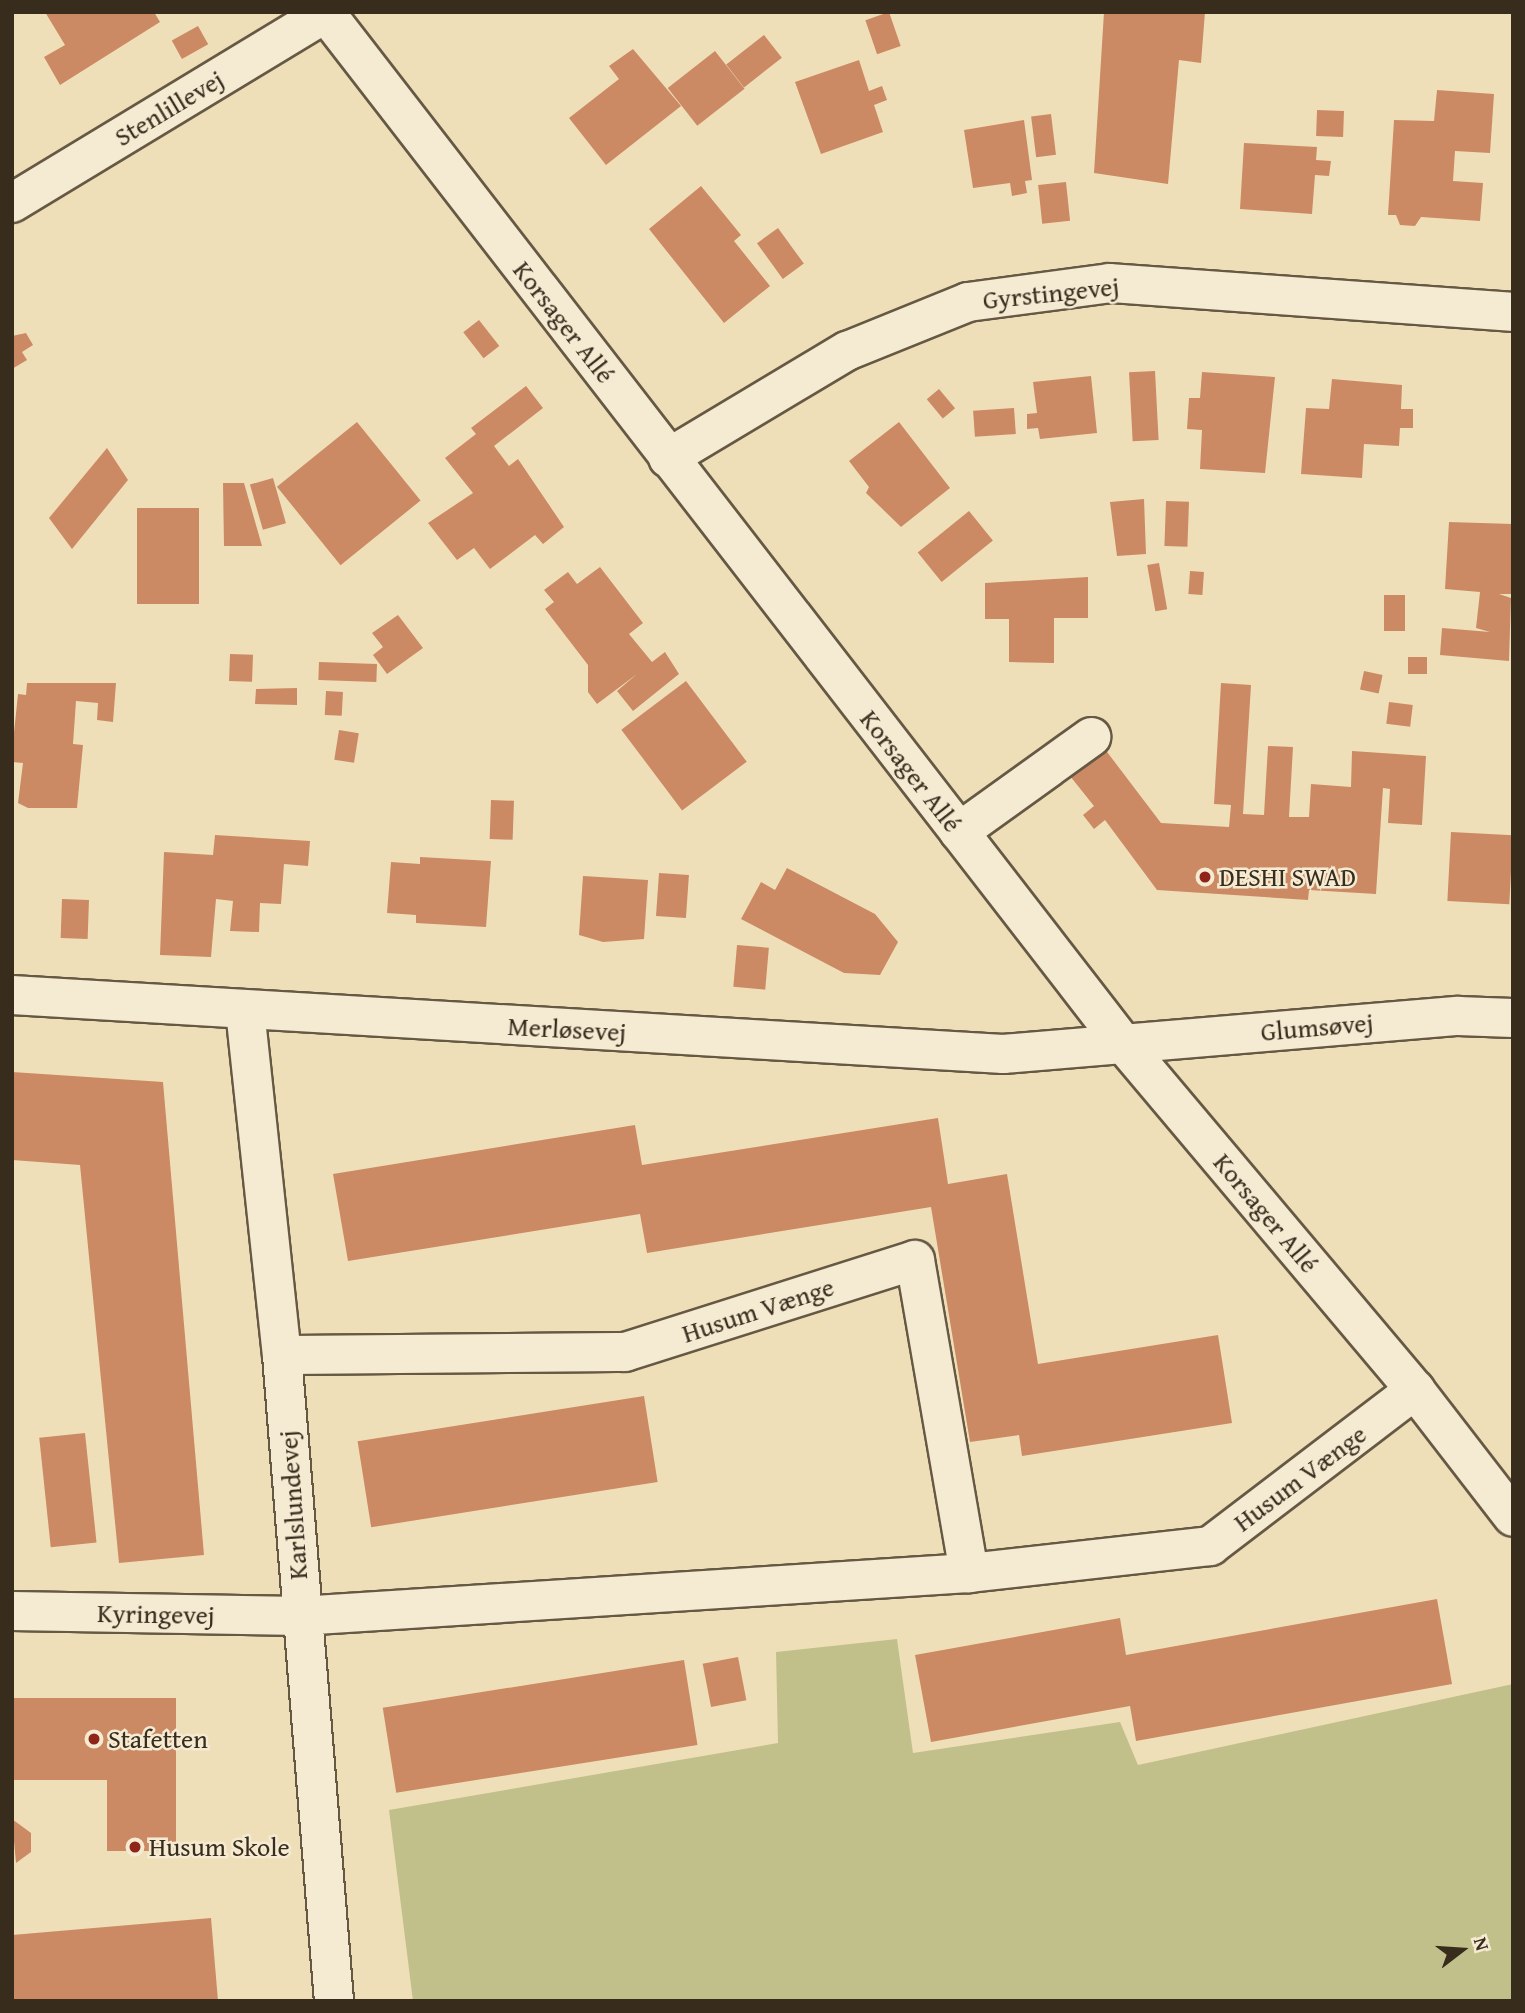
<!DOCTYPE html>
<meta charset="utf-8">
<style>
body{margin:0}
#map{position:relative;width:1525px;height:2013px;overflow:hidden;background:#efdfb9;font-family:"Gentium Book Plus",serif}
div>[style]{position:absolute}
.green>*{inset:0;background:#c1c08a}
.building>*{inset:0;background:#cb8a64;transform-origin:0 0}
.roads{filter:drop-shadow(2px 0 #665944) drop-shadow(-2px 0 #665944) drop-shadow(0 2px #665944) drop-shadow(0 -2px #665944)}
.minor>*{height:38px;margin:-19px;padding:0 19px;transform-origin:19px;border-radius:19px;background:#f5ead2}
.dots>*{width:19px;height:19px;translate:-50% -50%;box-sizing:border-box;border:4px solid #f5ead2;border-radius:50%}
span{translate:-50% -50%;white-space:nowrap;text-align:center;line-height:1.15;-webkit-text-stroke:5px #f5ead2;paint-order:stroke}
.street-label{font-size:26px;color:#382c1d}
.poi-label{font-size:26px;color:#382c1d}
.left{translate:0 -50%;text-align:left}
.frame{position:absolute;inset:0;border:14px solid #382c1d;pointer-events:none}
.north{position:absolute;left:1427px;top:1915px;width:70px;height:70px;-webkit-text-stroke:5px #f5ead2;paint-order:stroke;rotate:73deg;font-size:19px;font-weight:700;line-height:28px;text-align:center;color:#382c1d}
.north::after{content:'';display:block;margin:auto;width:24px;height:32px;background:#382c1d;clip-path:polygon(50% 0,100% 100%,50% 72%,0 100%)}
</style>
<div id="map">
<div class="green">
<i style="clip-path:polygon(897px 1639px,913px 1753px,1120px 1722px,1138px 1765px,1513px 1684px,1513px 2001px,413px 2001px,389px 1810px,778px 1743px,776px 1652px)"></i>
</div>
<div class="building">
<i style="clip-path:polygon(45px 12px,154px 12px,160px 22px,60px 85px,44px 57px,65px 45px)"></i>
<i style="left:889px;top:12px;width:36px;height:25px;rotate:71deg"></i>
<i style="clip-path:polygon(1104px 12px,1205px 12px,1201px 63px,1179px 60px,1168px 184px,1094px 173px)"></i>
<i style="left:198px;top:26px;width:21px;height:30px;rotate:61deg"></i>
<i style="left:764px;top:35px;width:29px;height:48px;rotate:52deg"></i>
<i style="clip-path:polygon(633px 49px,681px 106px,606px 165px,569px 118px,619px 79px,609px 66px)"></i>
<i style="left:715px;top:51px;width:48px;height:60px;rotate:52deg"></i>
<i style="clip-path:polygon(859px 60px,869px 91px,882px 86px,887px 100px,874px 105px,883px 132px,821px 154px,795px 82px)"></i>
<i style="clip-path:polygon(1437px 90px,1494px 94px,1490px 153px,1455px 151px,1453px 181px,1483px 183px,1480px 221px,1421px 217px,1415px 226px,1400px 225px,1396px 215px,1388px 215px,1394px 120px,1434px 121px)"></i>
<i style="left:1317px;top:110px;width:27px;height:26px;rotate:2deg"></i>
<i style="left:1051px;top:114px;width:41px;height:20px;rotate:83deg"></i>
<i style="clip-path:polygon(1024px 120px,1032px 180px,1025px 181px,1027px 193px,1012px 196px,1010px 183px,973px 188px,964px 130px)"></i>
<i style="clip-path:polygon(1244px 143px,1317px 147px,1316px 160px,1331px 161px,1329px 176px,1315px 175px,1312px 214px,1240px 209px)"></i>
<i style="left:1066px;top:182px;width:39px;height:28px;rotate:84deg"></i>
<i style="clip-path:polygon(701px 186px,741px 235px,734px 241px,770px 286px,724px 323px,649px 229px)"></i>
<i style="left:778px;top:228px;width:44px;height:26px;rotate:54deg"></i>
<i style="left:479px;top:320px;width:33px;height:20px;rotate:52deg"></i>
<i style="clip-path:polygon(26px 333px,33px 345px,22px 352px,27px 360px,12px 369px,12px 336px)"></i>
<i style="left:1155px;top:371px;width:69px;height:26px;rotate:87deg"></i>
<i style="clip-path:polygon(1202px 372px,1275px 377px,1265px 473px,1200px 469px,1202px 430px,1187px 429px,1189px 398px,1200px 398px)"></i>
<i style="clip-path:polygon(1091px 376px,1097px 433px,1040px 439px,1038px 428px,1027px 429px,1027px 414px,1037px 413px,1033px 382px)"></i>
<i style="clip-path:polygon(1332px 379px,1402px 385px,1401px 409px,1413px 409px,1413px 428px,1400px 428px,1399px 446px,1364px 444px,1362px 478px,1301px 474px,1306px 408px,1329px 409px)"></i>
<i style="clip-path:polygon(526px 386px,543px 408px,494px 446px,509px 466px,518px 459px,564px 527px,543px 544px,535px 535px,490px 569px,474px 548px,457px 560px,428px 523px,473px 493px,445px 458px,476px 434px,471px 428px)"></i>
<i style="left:939px;top:389px;width:25px;height:16px;rotate:50deg"></i>
<i style="left:1014px;top:408px;width:26px;height:41px;rotate:86deg"></i>
<i style="left:357px;top:422px;width:101px;height:103px;rotate:51deg"></i>
<i style="clip-path:polygon(899px 422px,950px 488px,901px 527px,866px 493px,869px 487px,849px 461px)"></i>
<i style="clip-path:polygon(107px 448px,128px 480px,72px 549px,49px 518px)"></i>
<i style="left:273px;top:478px;width:47px;height:24px;rotate:74deg"></i>
<i style="clip-path:polygon(223px 483px,244px 483px,262px 546px,224px 546px)"></i>
<i style="clip-path:polygon(1144px 499px,1146px 554px,1117px 556px,1110px 502px)"></i>
<i style="left:1166px;top:501px;width:23px;height:45px;rotate:2deg"></i>
<i style="left:199px;top:508px;width:96px;height:62px;rotate:90deg"></i>
<i style="left:969px;top:511px;width:38px;height:66px;rotate:51deg"></i>
<i style="clip-path:polygon(1449px 522px,1513px 524px,1513px 594px,1499px 594px,1511px 598px,1509px 661px,1440px 655px,1442px 628px,1490px 632px,1476px 628px,1480px 592px,1445px 589px)"></i>
<i style="left:1159px;top:563px;width:47px;height:12px;rotate:80deg"></i>
<i style="clip-path:polygon(600px 567px,643px 623px,629px 634px,652px 662px,665px 652px,679px 674px,633px 711px,617px 691px,637px 674px,597px 704px,588px 692px,588px 665px,545px 609px,554px 602px,544px 590px,568px 572px,577px 584px)"></i>
<i style="left:1190px;top:571px;width:14px;height:23px;rotate:4deg"></i>
<i style="clip-path:polygon(1088px 577px,1088px 618px,1054px 618px,1054px 663px,1009px 662px,1009px 619px,985px 619px,985px 583px)"></i>
<i style="left:1384px;top:595px;width:21px;height:36px"></i>
<i style="clip-path:polygon(398px 615px,423px 648px,387px 674px,373px 655px,383px 647px,372px 633px)"></i>
<i style="left:230px;top:654px;width:23px;height:27px;rotate:2deg"></i>
<i style="left:1408px;top:657px;width:19px;height:17px"></i>
<i style="left:319px;top:662px;width:58px;height:18px;rotate:2deg"></i>
<i style="left:1364px;top:671px;width:19px;height:19px;rotate:12deg"></i>
<i style="left:686px;top:681px;width:101px;height:81px;rotate:53deg"></i>
<i style="clip-path:polygon(27px 683px,116px 683px,113px 722px,97px 720px,98px 703px,76px 701px,73px 744px,83px 745px,77px 808px,28px 808px,18px 803px,23px 763px,12px 762px,12px 752px,18px 694px,26px 695px)"></i>
<i style="clip-path:polygon(1221px 683px,1251px 685px,1243px 814px,1264px 815px,1268px 746px,1293px 747px,1289px 817px,1309px 817px,1311px 784px,1351px 787px,1352px 751px,1426px 756px,1422px 825px,1388px 823px,1390px 789px,1383px 788px,1376px 894px,1309px 890px,1308px 900px,1157px 890px,1105px 820px,1094px 829px,1083px 815px,1094px 806px,1066px 771px,1101px 744px,1161px 823px,1229px 827px,1231px 805px,1214px 804px)"></i>
<i style="clip-path:polygon(297px 688px,297px 705px,255px 704px,256px 689px)"></i>
<i style="left:326px;top:691px;width:17px;height:24px;rotate:3deg"></i>
<i style="left:1389px;top:702px;width:24px;height:22px;rotate:7deg"></i>
<i style="left:339px;top:730px;width:20px;height:30px;rotate:9deg"></i>
<i style="left:491px;top:800px;width:23px;height:39px;rotate:2deg"></i>
<i style="left:1451px;top:832px;width:62px;height:69px;rotate:3deg"></i>
<i style="clip-path:polygon(215px 835px,310px 841px,308px 866px,284px 864px,281px 904px,260px 903px,259px 932px,230px 931px,233px 901px,216px 899px,211px 957px,160px 955px,164px 852px,213px 855px)"></i>
<i style="clip-path:polygon(420px 857px,491px 861px,486px 927px,416px 923px,416px 915px,387px 913px,391px 862px,420px 864px)"></i>
<i style="clip-path:polygon(787px 868px,875px 914px,898px 942px,880px 975px,844px 973px,741px 919px,761px 882px,775px 890px)"></i>
<i style="left:659px;top:873px;width:30px;height:43px;rotate:4deg"></i>
<i style="clip-path:polygon(583px 876px,648px 880px,644px 939px,603px 942px,579px 935px)"></i>
<i style="left:62px;top:899px;width:27px;height:39px;rotate:2deg"></i>
<i style="left:737px;top:945px;width:32px;height:42px;rotate:5deg"></i>
<i style="clip-path:polygon(12px 1072px,163px 1082px,204px 1555px,119px 1563px,80px 1165px,12px 1160px)"></i>
<i style="clip-path:polygon(938px 1118px,948px 1184px,1007px 1174px,1038px 1364px,1218px 1335px,1232px 1423px,1022px 1456px,1019px 1435px,970px 1442px,931px 1207px,647px 1253px,640px 1214px,348px 1261px,333px 1174px,635px 1125px,642px 1165px)"></i>
<i style="left:644px;top:1396px;width:87px;height:290px;rotate:81deg"></i>
<i style="left:85px;top:1433px;width:110px;height:46px;rotate:84deg"></i>
<i style="clip-path:polygon(1437px 1599px,1452px 1684px,1136px 1741px,1130px 1706px,931px 1742px,915px 1655px,1120px 1618px,1126px 1655px)"></i>
<i style="left:738px;top:1657px;width:44px;height:36px;rotate:79deg"></i>
<i style="left:684px;top:1660px;width:86px;height:305px;rotate:81deg"></i>
<i style="clip-path:polygon(12px 1698px,176px 1698px,176px 1851px,107px 1851px,107px 1780px,12px 1780px)"></i>
<i style="clip-path:polygon(12px 1819px,31px 1833px,31px 1852px,16px 1863px)"></i>
<i style="clip-path:polygon(211px 1918px,218px 2001px,12px 2001px,12px 1935px)"></i>
</div>
<div class="roads">
<div class="minor">
<i style="left:325px;top:12px;width:1302px;rotate:52.27deg"></i>
<i style="left:1122px;top:1042px;width:455px;rotate:49.9deg"></i>
<i style="left:1415px;top:1390px;width:160px;rotate:52.3deg"></i>
<i style="left:12px;top:203px;width:368px;rotate:-31.2deg"></i>
<i style="left:668px;top:458px;width:209px;rotate:-30.9deg"></i>
<i style="left:847px;top:351px;width:131px;rotate:-22deg"></i>
<i style="left:968px;top:302px;width:143px;rotate:-7.6deg"></i>
<i style="left:1110px;top:283px;width:404px;rotate:4.1deg"></i>
<i style="left:959px;top:832px;width:163px;rotate:-35.7deg"></i>
<i style="left:12px;top:995px;width:993px;rotate:3.41deg"></i>
<i style="left:1003px;top:1054px;width:457px;rotate:-4.8deg"></i>
<i style="left:1458px;top:1016px;width:55px;rotate:2.1deg"></i>
<i style="left:245px;top:1010px;width:347px;rotate:83.9deg"></i>
<i style="left:282px;top:1355px;width:648px;rotate:85.4deg"></i>
<i style="left:282px;top:1355px;width:343px;rotate:-0.5deg"></i>
<i style="left:625px;top:1352px;width:304px;rotate:-17.6deg"></i>
<i style="left:915px;top:1260px;width:318px;rotate:80.2deg"></i>
<i style="left:12px;top:1611px;width:288px;rotate:1deg"></i>
<i style="left:300px;top:1616px;width:670px;rotate:-3.68deg"></i>
<i style="left:969px;top:1573px;width:243px;rotate:-6.4deg"></i>
<i style="left:1210px;top:1546px;width:258px;rotate:-37.3deg"></i>
</div>
</div>
<div class="dots">
<i style="left:1205px;top:877px;background:#8f2418"></i>
<i style="left:94px;top:1739px;background:#8f2418"></i>
<i style="left:135px;top:1847px;background:#8f2418"></i>
</div>
<div class="street-label">
<span style="left:169px;top:108px;rotate:-31deg">Stenlillevej</span>
<span style="left:1051px;top:293px;rotate:-6deg">Gyrstingevej</span>
<span style="left:564px;top:322px;rotate:52deg">Korsager Allé</span>
<span style="left:911px;top:771px;rotate:52deg">Korsager Allé</span>
<span style="left:1317px;top:1027px;rotate:-5deg">Glumsøvej</span>
<span style="left:567px;top:1029px;rotate:3deg">Merløsevej</span>
<span style="left:1266px;top:1213px;rotate:50deg">Korsager Allé</span>
<span style="left:758px;top:1310px;rotate:-18deg">Husum Vænge</span>
<span style="left:1300px;top:1478px;rotate:-37deg">Husum Vænge</span>
<span style="left:293px;top:1505px;rotate:-94deg">Karlslundevej</span>
<span style="left:156px;top:1614px;rotate:1deg">Kyringevej</span>
</div>
<div class="poi-label">
<span class="left" style="left:1219px;top:877px">DESHI SWAD</span>
<span class="left" style="left:108px;top:1739px">Stafetten</span>
<span class="left" style="left:149px;top:1847px">Husum Skole</span>
</div>
<div class="frame"></div>
<div class="north">N</div>
</div>
